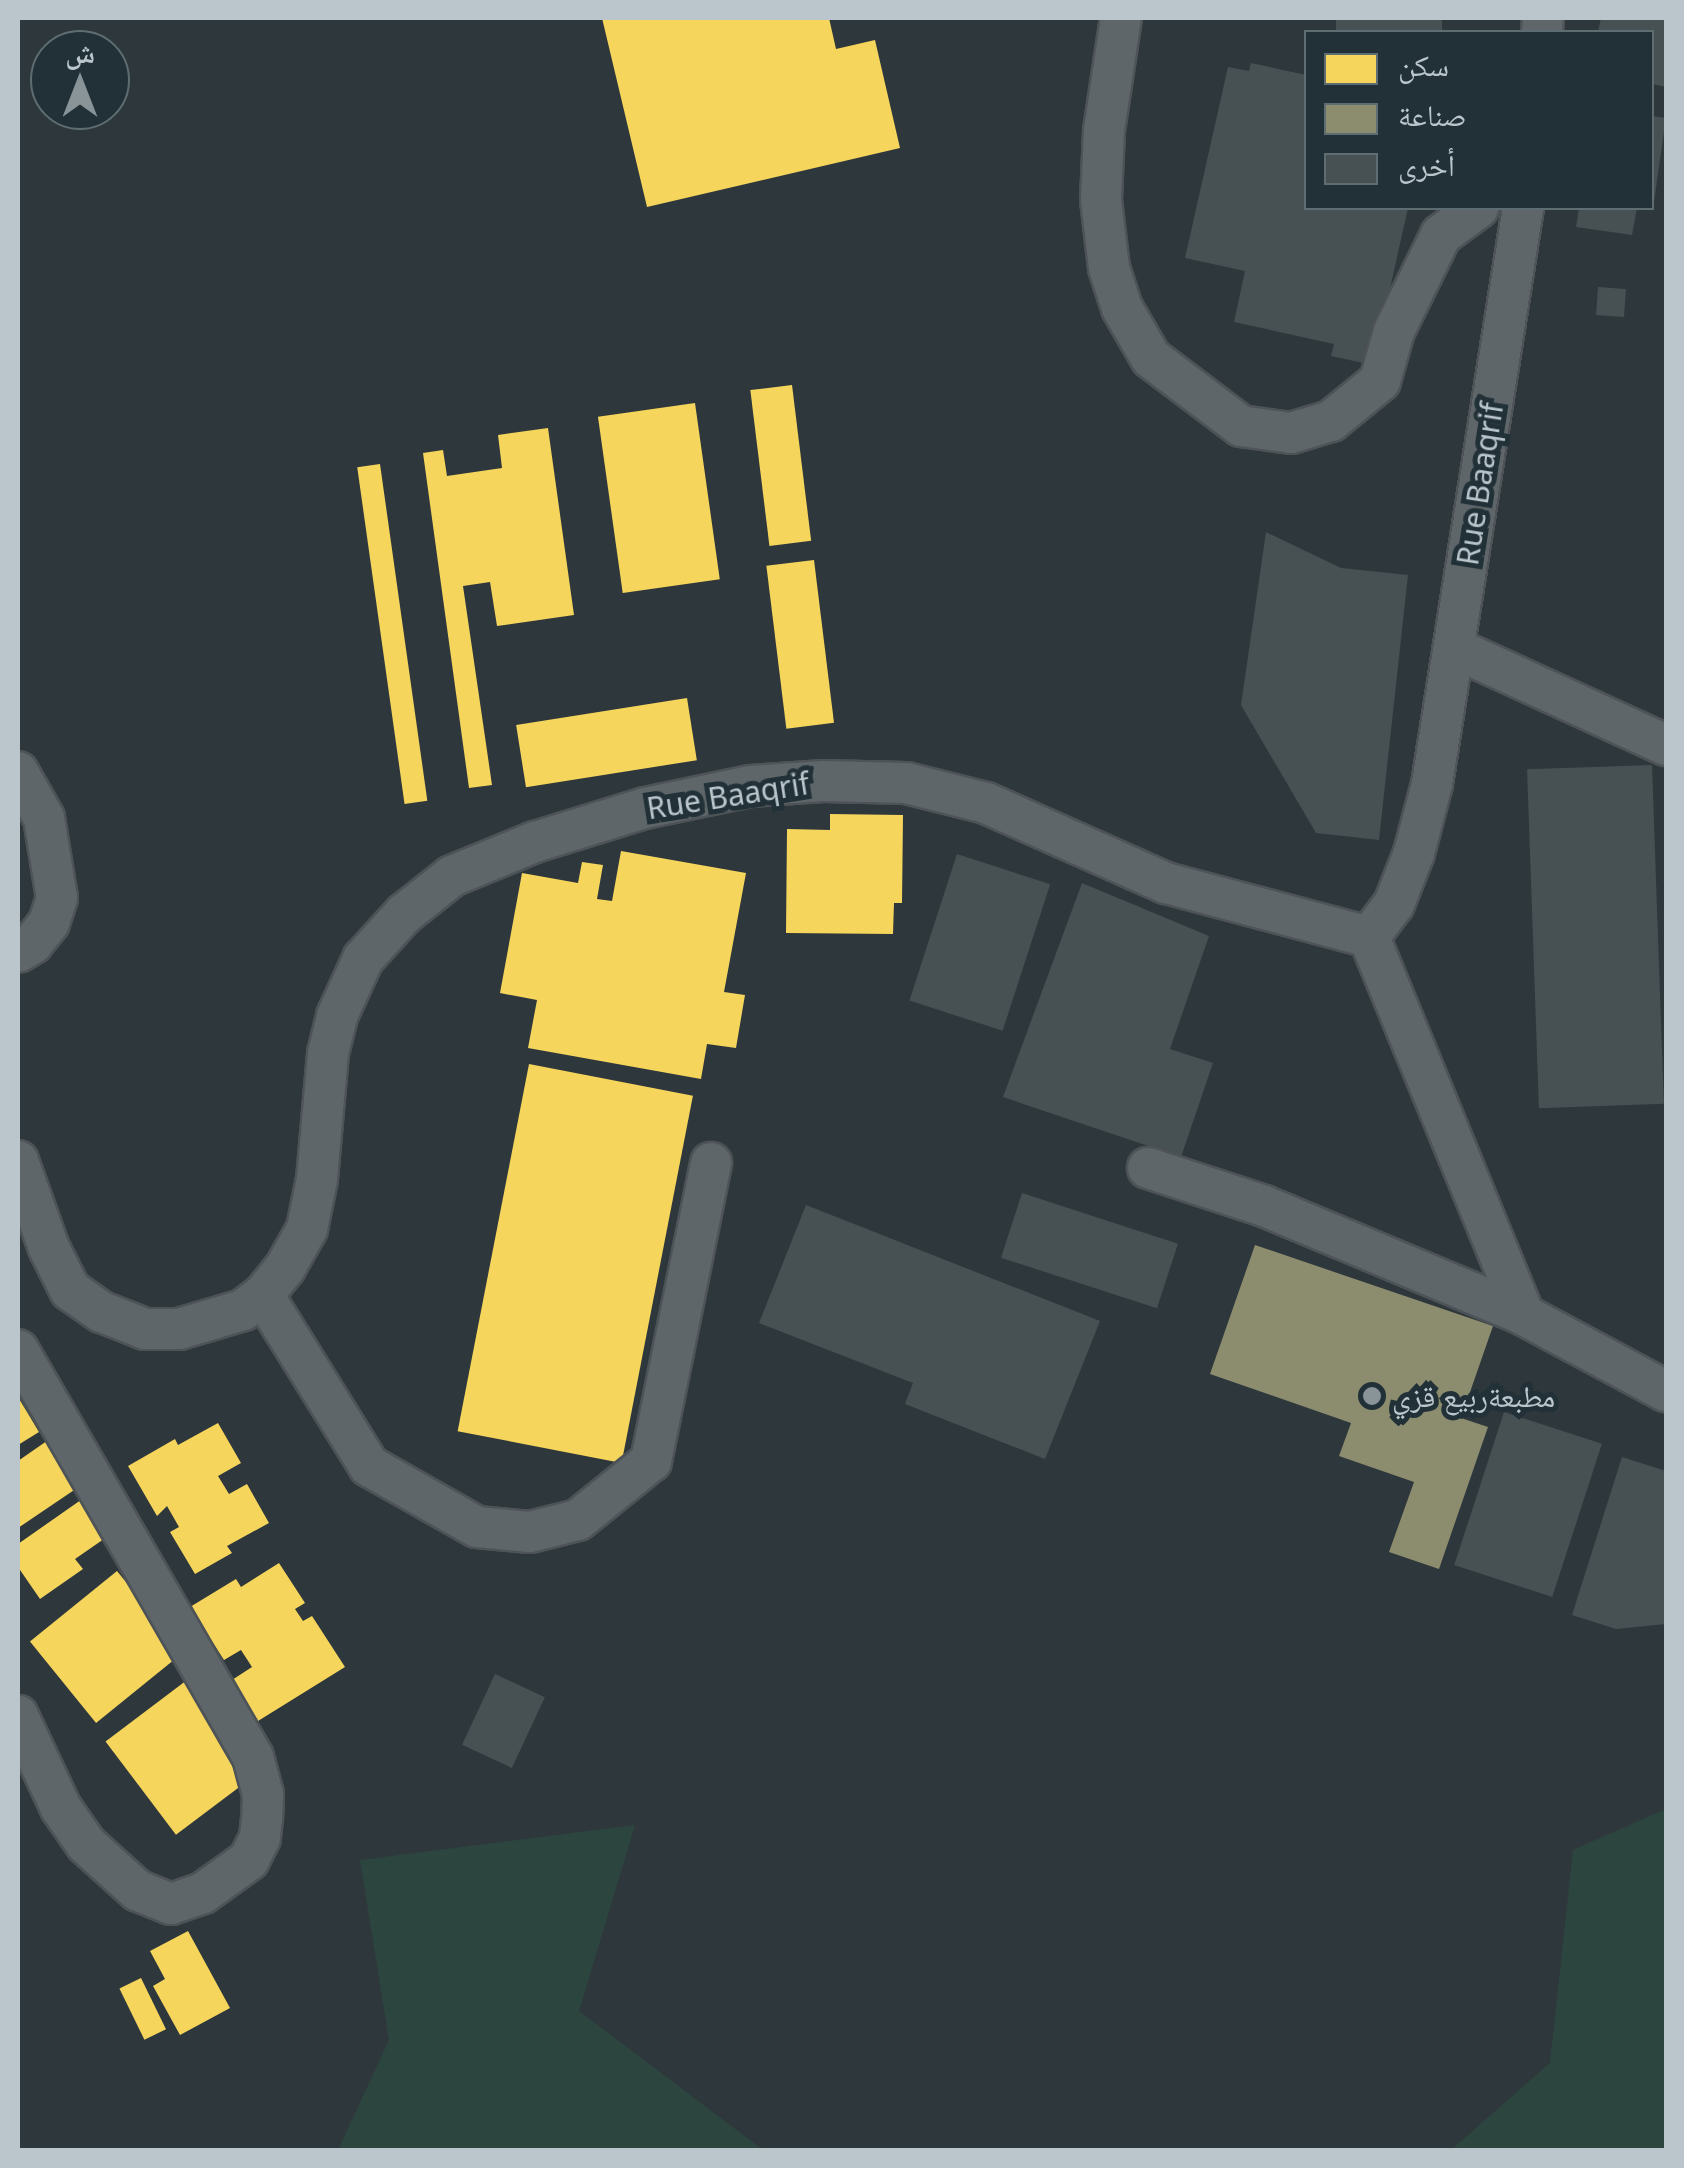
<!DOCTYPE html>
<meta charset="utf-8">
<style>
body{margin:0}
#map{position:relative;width:1684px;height:2168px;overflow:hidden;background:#2e383c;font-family:"Noto Sans","Noto Naskh Arabic",sans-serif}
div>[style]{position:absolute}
.green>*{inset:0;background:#2d453f}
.homes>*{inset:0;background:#f6d55c;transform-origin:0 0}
.industry>*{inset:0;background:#8c8c6e}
.building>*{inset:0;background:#475053;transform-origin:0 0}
.roads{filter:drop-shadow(2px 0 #4d5357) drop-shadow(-2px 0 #4d5357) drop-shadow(0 2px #4d5357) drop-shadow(0 -2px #4d5357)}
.minor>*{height:40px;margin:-20px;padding:0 20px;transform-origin:20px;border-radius:20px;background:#5e6669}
.dots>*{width:28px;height:28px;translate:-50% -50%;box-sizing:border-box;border:5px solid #213137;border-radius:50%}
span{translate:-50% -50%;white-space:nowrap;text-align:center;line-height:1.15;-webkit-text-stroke:10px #213137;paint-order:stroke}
.street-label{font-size:30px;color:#bac6cb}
.poi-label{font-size:30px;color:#bac6cb}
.left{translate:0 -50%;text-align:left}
.frame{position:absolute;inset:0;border:20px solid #bac6cb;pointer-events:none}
.legend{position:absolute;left:1304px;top:30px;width:350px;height:180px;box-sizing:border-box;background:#213137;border:2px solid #5e6d72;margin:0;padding:12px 18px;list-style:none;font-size:30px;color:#bac6cb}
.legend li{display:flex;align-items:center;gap:20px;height:50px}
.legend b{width:50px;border:2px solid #5e6d72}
.north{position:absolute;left:30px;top:30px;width:100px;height:100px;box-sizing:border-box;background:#213137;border:2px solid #5e6d72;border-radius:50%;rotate:0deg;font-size:28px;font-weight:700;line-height:40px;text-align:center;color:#bac6cb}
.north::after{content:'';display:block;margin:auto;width:35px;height:45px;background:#899499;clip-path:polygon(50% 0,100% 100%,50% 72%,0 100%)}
</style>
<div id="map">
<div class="green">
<i style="clip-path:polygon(1666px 1809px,1666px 2150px,1451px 2150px,1550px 2063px,1573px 1850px)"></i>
<i style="clip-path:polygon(635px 1825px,579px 2011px,763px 2150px,338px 2150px,389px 2040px,360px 1860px)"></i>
</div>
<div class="homes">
<i style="clip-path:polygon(602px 18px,829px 18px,836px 49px,875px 40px,900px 148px,647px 207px)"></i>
<i style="left:792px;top:385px;width:157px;height:42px;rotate:83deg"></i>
<i style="left:695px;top:403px;width:178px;height:98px;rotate:82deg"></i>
<i style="clip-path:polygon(548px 428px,574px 615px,497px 626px,490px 582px,463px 586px,492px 785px,469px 788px,423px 453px,443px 450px,447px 476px,502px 468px,498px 435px)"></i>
<i style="left:380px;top:464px;width:340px;height:23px;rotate:82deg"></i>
<i style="left:814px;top:560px;width:164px;height:48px;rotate:83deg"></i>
<i style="left:687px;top:698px;width:63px;height:173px;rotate:81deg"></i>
<i style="clip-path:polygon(830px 814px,903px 815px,902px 903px,894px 903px,893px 934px,786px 933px,787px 829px,830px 830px)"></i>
<i style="clip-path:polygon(621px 851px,746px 873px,724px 992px,745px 995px,736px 1048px,707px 1044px,701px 1079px,528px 1048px,537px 1000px,500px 993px,522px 873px,578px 883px,582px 862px,603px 865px,597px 899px,612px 901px)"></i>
<i style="left:529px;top:1064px;width:167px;height:374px;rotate:11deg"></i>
<i style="clip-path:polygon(18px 1397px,39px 1432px,18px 1445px)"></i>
<i style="clip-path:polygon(218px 1423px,241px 1463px,218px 1476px,229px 1494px,247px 1484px,269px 1523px,227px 1546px,232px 1553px,195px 1574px,170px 1532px,179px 1527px,167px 1506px,157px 1516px,128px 1466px,175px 1439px,178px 1445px)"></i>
<i style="clip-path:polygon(54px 1436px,86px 1482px,18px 1528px,18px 1461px)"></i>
<i style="clip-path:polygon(88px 1495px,114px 1532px,75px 1559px,83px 1569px,40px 1599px,18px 1567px,18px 1544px)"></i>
<i style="clip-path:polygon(279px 1563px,305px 1603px,295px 1609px,303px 1621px,312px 1616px,345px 1667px,258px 1721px,232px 1680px,252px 1667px,241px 1650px,224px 1660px,190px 1607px,236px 1579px,241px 1587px)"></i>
<i style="left:117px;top:1571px;width:105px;height:112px;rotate:51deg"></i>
<i style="left:187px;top:1680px;width:117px;height:102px;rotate:53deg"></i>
<i style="clip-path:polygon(188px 1931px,230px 2008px,180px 2035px,153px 1986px,165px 1979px,150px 1951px)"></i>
<i style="left:141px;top:1978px;width:57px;height:24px;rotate:64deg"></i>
</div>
<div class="industry">
<i style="clip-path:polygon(1255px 1245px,1493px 1326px,1461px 1418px,1488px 1427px,1439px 1569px,1389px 1552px,1414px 1482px,1339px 1456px,1351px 1423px,1210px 1374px)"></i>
</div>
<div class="building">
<i style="left:1336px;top:18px;width:106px;height:14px"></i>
<i style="clip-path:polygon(1601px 18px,1666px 18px,1666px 87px,1652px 84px,1652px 32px,1598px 32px)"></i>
<i style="clip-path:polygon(1251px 63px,1306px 75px,1306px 208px,1408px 208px,1373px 365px,1331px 356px,1334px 344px,1234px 322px,1245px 271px,1185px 258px,1228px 67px,1249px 71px)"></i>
<i style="left:1652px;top:116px;width:14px;height:91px;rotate:8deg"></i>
<i style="clip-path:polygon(1579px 208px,1637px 208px,1632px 235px,1576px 227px)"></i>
<i style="left:1598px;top:287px;width:28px;height:28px;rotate:4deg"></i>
<i style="clip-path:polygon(1266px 532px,1341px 568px,1408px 575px,1379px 840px,1316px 833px,1241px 705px)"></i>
<i style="left:1652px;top:765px;width:339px;height:125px;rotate:88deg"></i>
<i style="left:957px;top:854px;width:98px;height:154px;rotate:18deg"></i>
<i style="clip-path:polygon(1082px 883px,1209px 936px,1170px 1049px,1213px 1063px,1181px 1157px,1003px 1097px)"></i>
<i style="left:1022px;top:1193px;width:164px;height:68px;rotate:18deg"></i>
<i style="clip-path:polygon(806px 1205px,1100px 1321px,1045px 1459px,905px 1404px,913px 1383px,759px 1323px)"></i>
<i style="left:1504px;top:1412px;width:103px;height:161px;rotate:18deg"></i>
<i style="clip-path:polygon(1622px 1457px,1666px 1471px,1666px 1624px,1616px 1629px,1572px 1615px)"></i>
<i style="left:495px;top:1674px;width:55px;height:78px;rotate:25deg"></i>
</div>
<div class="roads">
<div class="minor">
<i style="left:1121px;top:18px;width:114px;rotate:98.6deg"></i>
<i style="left:1104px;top:131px;width:69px;rotate:92.5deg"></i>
<i style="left:1101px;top:200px;width:68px;rotate:83.3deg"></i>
<i style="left:1109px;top:268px;width:42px;rotate:72deg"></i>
<i style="left:1122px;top:308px;width:58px;rotate:59.9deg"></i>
<i style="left:1151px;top:358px;width:113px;rotate:37.1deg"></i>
<i style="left:1241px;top:426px;width:50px;rotate:8deg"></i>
<i style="left:1291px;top:433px;width:42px;rotate:-16.7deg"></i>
<i style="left:1331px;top:421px;width:63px;rotate:-39.2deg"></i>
<i style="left:1380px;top:381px;width:52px;rotate:-74.4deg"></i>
<i style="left:1394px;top:331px;width:107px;rotate:-63.9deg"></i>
<i style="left:1441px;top:235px;width:46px;rotate:-36.1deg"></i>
<i style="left:1542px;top:32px;width:14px;rotate:-86deg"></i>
<i style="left:1454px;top:648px;width:233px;rotate:24.6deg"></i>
<i style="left:18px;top:772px;width:53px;rotate:60.5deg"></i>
<i style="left:44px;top:818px;width:81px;rotate:80.8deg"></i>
<i style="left:57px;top:898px;width:26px;rotate:108deg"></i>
<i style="left:49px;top:923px;width:26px;rotate:129deg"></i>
<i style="left:33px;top:943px;width:17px;rotate:149deg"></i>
<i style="left:18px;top:1161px;width:92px;rotate:70.4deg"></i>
<i style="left:49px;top:1248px;width:47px;rotate:63.4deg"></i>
<i style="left:70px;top:1290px;width:39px;rotate:35deg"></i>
<i style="left:102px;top:1312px;width:46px;rotate:21.6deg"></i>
<i style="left:145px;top:1329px;width:34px"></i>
<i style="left:179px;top:1329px;width:67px;rotate:-16.5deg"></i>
<i style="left:243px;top:1310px;width:25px;rotate:-37deg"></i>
<i style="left:263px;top:1295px;width:35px;rotate:-51deg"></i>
<i style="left:285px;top:1268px;width:45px;rotate:-60.6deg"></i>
<i style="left:307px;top:1229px;width:51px;rotate:-78.7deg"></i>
<i style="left:317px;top:1179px;width:126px;rotate:-85deg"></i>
<i style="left:328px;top:1053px;width:38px;rotate:-76deg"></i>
<i style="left:337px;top:1016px;width:63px;rotate:-65.5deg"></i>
<i style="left:363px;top:959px;width:61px;rotate:-47.7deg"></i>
<i style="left:404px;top:914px;width:61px;rotate:-38.4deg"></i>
<i style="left:452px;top:876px;width:90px;rotate:-22.3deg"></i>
<i style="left:535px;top:842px;width:115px;rotate:-17.2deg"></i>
<i style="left:645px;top:808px;width:107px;rotate:-11.8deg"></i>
<i style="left:750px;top:786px;width:74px;rotate:-3.9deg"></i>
<i style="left:824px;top:781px;width:82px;rotate:1.4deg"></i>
<i style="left:906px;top:783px;width:82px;rotate:14deg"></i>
<i style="left:986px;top:803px;width:197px;rotate:24deg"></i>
<i style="left:1166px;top:883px;width:210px;rotate:14.9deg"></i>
<i style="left:1369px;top:937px;width:41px;rotate:-52.9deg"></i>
<i style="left:1394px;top:904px;width:55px;rotate:-68.6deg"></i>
<i style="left:1414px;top:853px;width:71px;rotate:-75.4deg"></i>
<i style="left:1432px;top:784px;width:583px;rotate:-81.02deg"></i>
<i style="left:1148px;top:1168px;width:122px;rotate:18.1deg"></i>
<i style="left:1264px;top:1206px;width:282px;rotate:22.7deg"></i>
<i style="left:1524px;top:1315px;width:409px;rotate:-112.3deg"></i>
<i style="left:263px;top:1295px;width:201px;rotate:58.2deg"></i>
<i style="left:369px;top:1466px;width:124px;rotate:29.5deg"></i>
<i style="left:477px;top:1527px;width:53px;rotate:5.4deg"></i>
<i style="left:530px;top:1532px;width:49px;rotate:-14deg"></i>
<i style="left:578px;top:1520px;width:94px;rotate:-38.9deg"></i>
<i style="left:651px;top:1461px;width:304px;rotate:-78.6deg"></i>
<i style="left:1524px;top:1315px;width:161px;rotate:28.2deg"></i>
<i style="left:18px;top:1350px;width:470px;rotate:60deg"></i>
<i style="left:253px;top:1757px;width:38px;rotate:75deg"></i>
<i style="left:263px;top:1794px;width:24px;rotate:92deg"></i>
<i style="left:262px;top:1818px;width:20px;rotate:96deg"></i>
<i style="left:260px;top:1838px;width:25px;rotate:117deg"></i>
<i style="left:249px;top:1860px;width:57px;rotate:144.3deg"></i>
<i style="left:203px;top:1893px;width:34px;rotate:161deg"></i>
<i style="left:171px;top:1904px;width:35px;rotate:-158deg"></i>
<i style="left:138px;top:1891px;width:70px;rotate:-137.9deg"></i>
<i style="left:86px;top:1844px;width:44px;rotate:-124.8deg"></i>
<i style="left:61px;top:1808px;width:102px;rotate:-115.1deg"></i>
</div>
</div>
<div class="dots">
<i style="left:1372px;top:1396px;background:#899499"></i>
</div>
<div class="street-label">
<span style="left:1480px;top:484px;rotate:-81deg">Rue Baaqrif</span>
<span style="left:728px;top:796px;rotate:-9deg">Rue Baaqrif</span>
</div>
<div class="poi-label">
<span class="left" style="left:1392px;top:1396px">مطبعةربيع قزي</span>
</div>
<div class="frame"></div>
<ul class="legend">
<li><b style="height:28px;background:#f6d55c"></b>سكن</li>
<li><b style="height:28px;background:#8c8c6e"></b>صناعة</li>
<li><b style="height:28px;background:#475053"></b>أخرى</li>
</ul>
<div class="north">ش</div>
</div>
